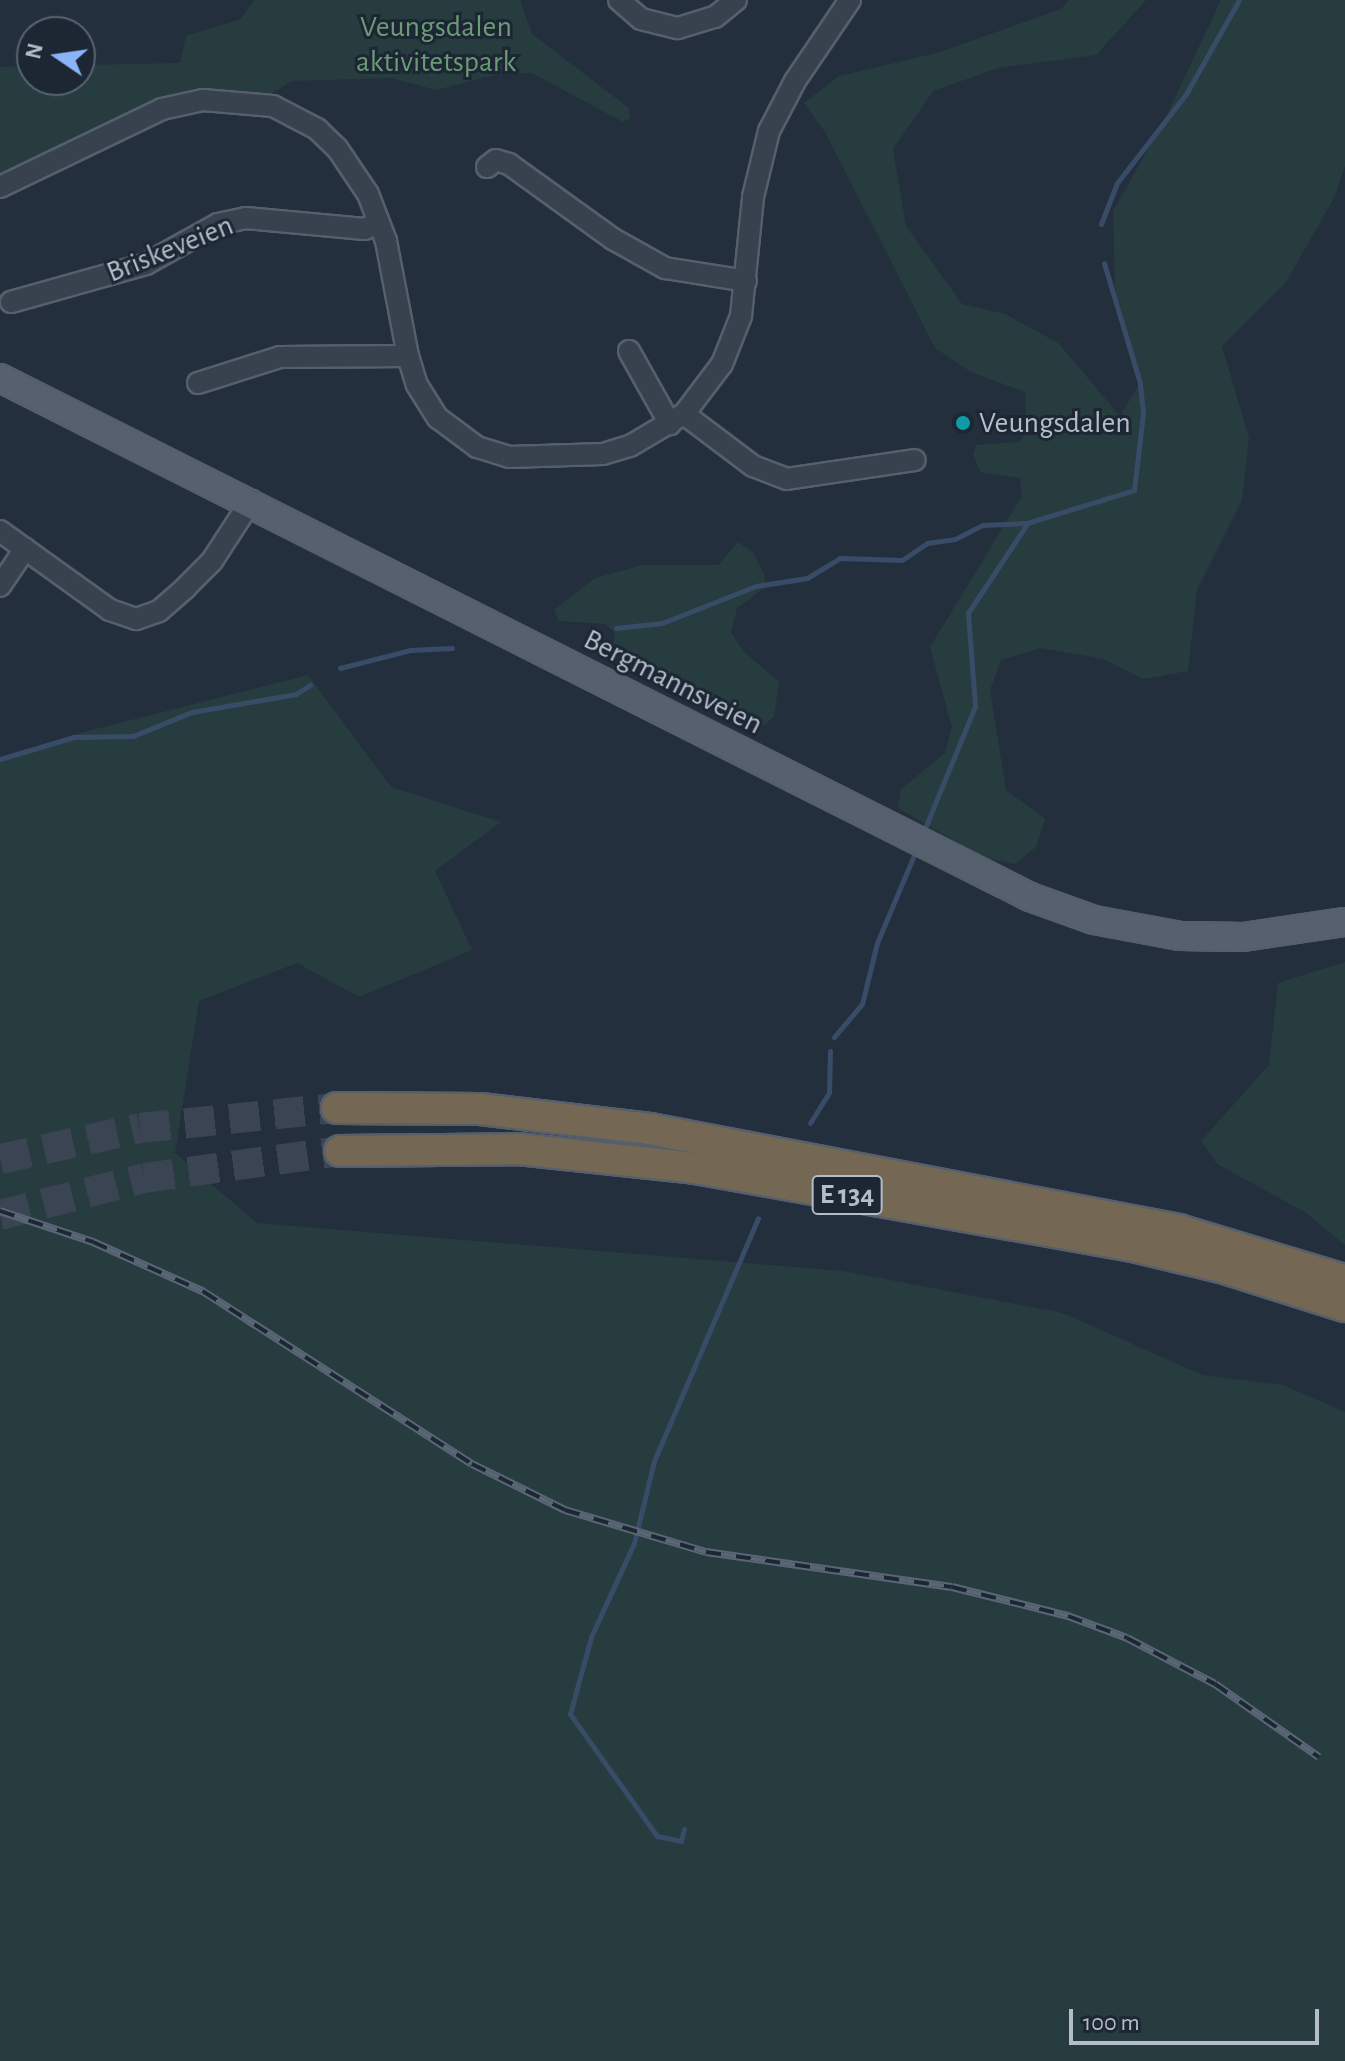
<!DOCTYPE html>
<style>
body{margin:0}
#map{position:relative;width:1345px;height:2061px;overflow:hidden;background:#242f3e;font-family:"Alegreya Sans",sans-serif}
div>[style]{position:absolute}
.green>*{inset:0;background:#263c3f}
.stream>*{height:5px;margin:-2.5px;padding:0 2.5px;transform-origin:2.5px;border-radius:2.5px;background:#394c67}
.highway-tunnel>*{height:30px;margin-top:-15px;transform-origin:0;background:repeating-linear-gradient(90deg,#3a4453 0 30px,transparent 0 45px)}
.roads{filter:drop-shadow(2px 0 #565f6c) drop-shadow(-2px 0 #565f6c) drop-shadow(0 2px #565f6c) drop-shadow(0 -2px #565f6c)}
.minor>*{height:20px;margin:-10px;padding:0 10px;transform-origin:10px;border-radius:10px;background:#38414e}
.major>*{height:26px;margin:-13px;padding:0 13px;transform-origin:13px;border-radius:13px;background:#56606e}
.highway>*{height:30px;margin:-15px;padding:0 15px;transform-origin:15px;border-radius:15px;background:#746855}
.rail>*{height:8px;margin-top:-4px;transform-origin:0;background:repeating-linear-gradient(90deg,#1d2633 0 15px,#5a6575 0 30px);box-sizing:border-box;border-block:2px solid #5a6575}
.dots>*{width:22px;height:22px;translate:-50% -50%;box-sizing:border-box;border:4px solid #1d2633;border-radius:50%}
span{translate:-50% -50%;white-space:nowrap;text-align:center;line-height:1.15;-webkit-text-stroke:6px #1d2633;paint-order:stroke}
.shield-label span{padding:2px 6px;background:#1d2633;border:2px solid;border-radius:6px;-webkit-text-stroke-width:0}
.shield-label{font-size:28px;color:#b4bcc9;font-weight:700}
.park-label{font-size:30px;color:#6b9a76}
.street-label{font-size:30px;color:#b4bcc9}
.poi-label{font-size:30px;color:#b4bcc9}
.left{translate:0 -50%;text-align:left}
.north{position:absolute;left:16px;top:16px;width:80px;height:80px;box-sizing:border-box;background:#1d2633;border:2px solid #59626f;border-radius:50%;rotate:283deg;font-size:22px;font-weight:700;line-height:32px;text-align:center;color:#b4bcc9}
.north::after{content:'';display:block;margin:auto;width:28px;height:36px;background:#8ab4f8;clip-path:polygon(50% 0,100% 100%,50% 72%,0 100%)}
.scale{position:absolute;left:1069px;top:2009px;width:250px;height:36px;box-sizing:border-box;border:4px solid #b4bcc9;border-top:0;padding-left:10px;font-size:24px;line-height:28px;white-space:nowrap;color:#b4bcc9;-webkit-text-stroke:6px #1d2633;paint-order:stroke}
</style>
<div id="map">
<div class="green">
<i style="clip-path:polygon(254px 0,520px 0,532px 34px,629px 108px,630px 118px,623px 122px,532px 73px,498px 74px,436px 90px,392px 78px,292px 81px,268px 96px,194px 93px,159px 101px,0 173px,0 67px,32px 66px,32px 80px,80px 80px,80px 65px,180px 63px,186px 36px,241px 19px)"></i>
<i style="clip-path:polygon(1069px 0,1146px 0,1096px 55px,998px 68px,933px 91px,893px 149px,906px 226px,962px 304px,1005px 314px,1058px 343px,1120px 416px,1141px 381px,1115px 287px,1113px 211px,1162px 125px,1221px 0,1345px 0,1345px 166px,1335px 196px,1286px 282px,1222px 346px,1249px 438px,1242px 500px,1197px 590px,1188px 671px,1144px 679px,1104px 659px,1040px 648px,1001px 660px,990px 690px,1006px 790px,1045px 819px,1036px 847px,1015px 864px,984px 858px,898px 808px,901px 789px,945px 753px,952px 727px,930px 647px,1022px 496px,1020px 478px,981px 472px,973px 455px,976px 445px,1019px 442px,1027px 431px,1025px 392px,971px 372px,935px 348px,825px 132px,804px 103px,839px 76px,937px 53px,1061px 9px)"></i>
<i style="clip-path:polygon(738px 542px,754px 553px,765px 577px,763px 589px,737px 608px,731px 632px,743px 651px,779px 682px,774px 717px,760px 728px,739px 725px,647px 668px,623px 663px,613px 649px,615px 633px,606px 624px,559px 621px,554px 610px,595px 578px,643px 565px,718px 565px)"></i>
<i style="clip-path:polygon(308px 675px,391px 787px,501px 822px,435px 871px,472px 950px,359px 997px,297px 963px,199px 1001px,175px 1153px,257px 1223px,843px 1271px,1063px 1313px,1202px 1375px,1283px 1385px,1345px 1412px,1345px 2061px,0 2061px,0 759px,80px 733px)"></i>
<i style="clip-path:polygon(1345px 962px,1345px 1245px,1305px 1212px,1217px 1164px,1201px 1141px,1269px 1065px,1278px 983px)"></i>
</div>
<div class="stream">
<i style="left:1101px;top:224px;width:44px;rotate:-68.7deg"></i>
<i style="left:1117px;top:183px;width:113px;rotate:-52.2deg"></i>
<i style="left:1186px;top:94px;width:108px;rotate:-60.6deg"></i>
<i style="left:616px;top:628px;width:46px;rotate:-6.2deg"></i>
<i style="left:662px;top:623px;width:101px;rotate:-21.5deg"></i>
<i style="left:756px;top:586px;width:52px;rotate:-8.9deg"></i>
<i style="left:807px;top:578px;width:39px;rotate:-31deg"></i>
<i style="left:840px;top:558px;width:62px;rotate:1.8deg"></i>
<i style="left:902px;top:560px;width:30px;rotate:-34deg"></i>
<i style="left:927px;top:543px;width:28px;rotate:-8deg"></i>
<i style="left:955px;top:539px;width:30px;rotate:-27deg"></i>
<i style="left:982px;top:525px;width:45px;rotate:-2.5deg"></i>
<i style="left:1027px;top:523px;width:112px;rotate:-17.1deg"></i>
<i style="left:1134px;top:490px;width:78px;rotate:-83.3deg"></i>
<i style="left:1143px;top:413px;width:30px;rotate:-96deg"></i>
<i style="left:1140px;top:383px;width:125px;rotate:-106.7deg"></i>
<i style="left:340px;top:668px;width:72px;rotate:-14.4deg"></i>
<i style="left:410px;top:650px;width:42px;rotate:-2.7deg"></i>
<i style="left:0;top:759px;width:77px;rotate:-16.6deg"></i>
<i style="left:74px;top:737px;width:59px;rotate:-1deg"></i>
<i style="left:133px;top:736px;width:64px;rotate:-22.1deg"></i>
<i style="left:192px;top:712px;width:106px;rotate:-9.8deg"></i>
<i style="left:296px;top:694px;width:17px;rotate:-33deg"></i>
<i style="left:923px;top:833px;width:137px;rotate:-67.7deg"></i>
<i style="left:975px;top:706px;width:93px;rotate:-94.3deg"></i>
<i style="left:968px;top:613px;width:107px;rotate:-56.5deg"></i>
<i style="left:834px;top:1037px;width:43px;rotate:-49.7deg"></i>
<i style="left:862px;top:1004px;width:63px;rotate:-76.2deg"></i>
<i style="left:877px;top:943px;width:101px;rotate:-67.2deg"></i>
<i style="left:810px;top:1123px;width:36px;rotate:-58deg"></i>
<i style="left:829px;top:1092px;width:41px;rotate:-88.6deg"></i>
<i style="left:684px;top:1829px;width:12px;rotate:104deg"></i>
<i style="left:681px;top:1841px;width:25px;rotate:-168deg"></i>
<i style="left:657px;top:1836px;width:150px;rotate:-125.5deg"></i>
<i style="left:570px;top:1714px;width:80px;rotate:-74.7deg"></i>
<i style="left:591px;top:1637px;width:103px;rotate:-65.4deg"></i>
<i style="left:634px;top:1543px;width:84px;rotate:-76.3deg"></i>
<i style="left:654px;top:1461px;width:264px;rotate:-66.8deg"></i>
</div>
<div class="highway-tunnel">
<i style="left:0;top:1159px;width:143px;rotate:-12.5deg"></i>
<i style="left:140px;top:1128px;width:198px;rotate:-5.8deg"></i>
<i style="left:0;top:1215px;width:149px;rotate:-14.4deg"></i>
<i style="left:144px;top:1178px;width:198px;rotate:-7.8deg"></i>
</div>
<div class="roads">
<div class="minor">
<i style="left:619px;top:0;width:29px;rotate:41deg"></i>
<i style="left:641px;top:19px;width:38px;rotate:14deg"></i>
<i style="left:678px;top:28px;width:39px;rotate:-17deg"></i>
<i style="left:715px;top:17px;width:27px;rotate:-39deg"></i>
<i style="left:487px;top:167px;width:11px;rotate:-38deg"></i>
<i style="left:496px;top:160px;width:14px;rotate:17deg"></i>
<i style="left:509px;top:164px;width:128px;rotate:35.8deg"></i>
<i style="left:613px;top:239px;width:60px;rotate:29.1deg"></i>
<i style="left:665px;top:268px;width:82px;rotate:9.1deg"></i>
<i style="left:0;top:187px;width:180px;rotate:-25.7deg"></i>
<i style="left:162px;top:109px;width:42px;rotate:-12.4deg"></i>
<i style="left:203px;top:100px;width:70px;rotate:4.9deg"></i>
<i style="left:273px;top:106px;width:50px;rotate:27.6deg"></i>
<i style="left:317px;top:129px;width:28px;rotate:44deg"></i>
<i style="left:337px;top:148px;width:55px;rotate:56deg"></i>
<i style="left:368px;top:194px;width:50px;rotate:69deg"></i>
<i style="left:386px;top:241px;width:117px;rotate:79.2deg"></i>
<i style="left:408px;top:356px;width:30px;rotate:73deg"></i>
<i style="left:417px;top:385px;width:39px;rotate:58deg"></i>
<i style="left:438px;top:418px;width:49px;rotate:36.6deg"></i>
<i style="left:477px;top:447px;width:34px;rotate:17deg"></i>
<i style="left:509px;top:457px;width:94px;rotate:-1.8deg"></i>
<i style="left:603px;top:454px;width:28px;rotate:-17deg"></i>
<i style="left:630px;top:446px;width:63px;rotate:-30.7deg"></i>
<i style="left:684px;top:414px;width:63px;rotate:-52.8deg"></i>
<i style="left:722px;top:364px;width:52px;rotate:-68.4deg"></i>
<i style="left:741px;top:316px;width:120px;rotate:-84.2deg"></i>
<i style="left:753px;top:197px;width:68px;rotate:-76.4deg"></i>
<i style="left:769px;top:131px;width:56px;rotate:-62.5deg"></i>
<i style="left:795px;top:81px;width:98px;rotate:-55.8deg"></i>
<i style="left:11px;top:302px;width:140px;rotate:-15.7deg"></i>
<i style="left:146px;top:264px;width:82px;rotate:-29.1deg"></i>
<i style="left:218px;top:224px;width:29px;rotate:-12deg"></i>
<i style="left:246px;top:218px;width:119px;rotate:5.3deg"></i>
<i style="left:364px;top:229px;width:16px;rotate:-22deg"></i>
<i style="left:629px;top:351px;width:84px;rotate:60.7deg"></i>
<i style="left:198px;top:383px;width:86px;rotate:-17.6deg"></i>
<i style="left:280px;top:357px;width:128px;rotate:-0.4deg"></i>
<i style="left:684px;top:414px;width:86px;rotate:37deg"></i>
<i style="left:753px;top:466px;width:36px;rotate:21deg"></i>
<i style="left:787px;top:479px;width:129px;rotate:-8.4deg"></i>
<i style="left:0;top:531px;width:135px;rotate:35.7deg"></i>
<i style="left:110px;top:610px;width:28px;rotate:19deg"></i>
<i style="left:136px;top:619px;width:24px;rotate:-19deg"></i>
<i style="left:159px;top:611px;width:35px;rotate:-41deg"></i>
<i style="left:185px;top:588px;width:38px;rotate:-45deg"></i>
<i style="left:212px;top:561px;width:72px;rotate:-57deg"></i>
<i style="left:0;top:586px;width:45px;rotate:-56deg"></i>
</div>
<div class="major">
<i style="left:0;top:378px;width:1153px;rotate:26.74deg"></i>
<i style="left:1030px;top:897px;width:68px;rotate:19.8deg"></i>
<i style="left:1094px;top:920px;width:87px;rotate:10.5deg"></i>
<i style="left:1180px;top:936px;width:63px;rotate:0.9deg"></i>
<i style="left:1243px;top:937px;width:103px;rotate:-8.4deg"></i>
</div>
<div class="highway">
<i style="left:337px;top:1108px;width:143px;rotate:0.4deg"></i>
<i style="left:480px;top:1109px;width:171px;rotate:6.7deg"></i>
<i style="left:650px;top:1129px;width:539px;rotate:10.81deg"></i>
<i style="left:1179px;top:1230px;width:173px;rotate:16.8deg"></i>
<i style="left:340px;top:1151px;width:178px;rotate:-0.6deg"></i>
<i style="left:518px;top:1149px;width:178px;rotate:6.1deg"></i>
<i style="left:695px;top:1168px;width:440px;rotate:10.1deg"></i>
<i style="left:1128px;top:1245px;width:96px;rotate:13.3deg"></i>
<i style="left:1221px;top:1267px;width:130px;rotate:17.5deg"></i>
</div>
</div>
<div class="rail">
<i style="left:0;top:1211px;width:98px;rotate:18.4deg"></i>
<i style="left:93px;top:1242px;width:122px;rotate:24.2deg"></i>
<i style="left:204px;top:1292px;width:318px;rotate:32.7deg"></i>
<i style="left:472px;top:1464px;width:104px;rotate:26.3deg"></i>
<i style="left:565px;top:1510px;width:147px;rotate:16.6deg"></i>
<i style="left:706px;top:1552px;width:248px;rotate:8.1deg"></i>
<i style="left:952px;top:1587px;width:120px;rotate:14deg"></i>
<i style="left:1068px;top:1616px;width:63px;rotate:20.4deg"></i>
<i style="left:1127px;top:1638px;width:99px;rotate:27.6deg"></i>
<i style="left:1215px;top:1684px;width:127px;rotate:35.1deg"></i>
</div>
<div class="dots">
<i style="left:963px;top:423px;background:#0f9aa8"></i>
</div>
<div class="shield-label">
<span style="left:847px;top:1195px">E 134</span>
</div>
<div class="park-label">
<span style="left:436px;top:44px">Veungsdalen<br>aktivitetspark</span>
</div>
<div class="street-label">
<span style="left:170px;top:249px;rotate:-22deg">Briskeveien</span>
<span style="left:673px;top:682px;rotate:27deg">Bergmannsveien</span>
</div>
<div class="poi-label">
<span class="left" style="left:979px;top:423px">Veungsdalen</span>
</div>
<div class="north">N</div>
<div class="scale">100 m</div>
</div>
